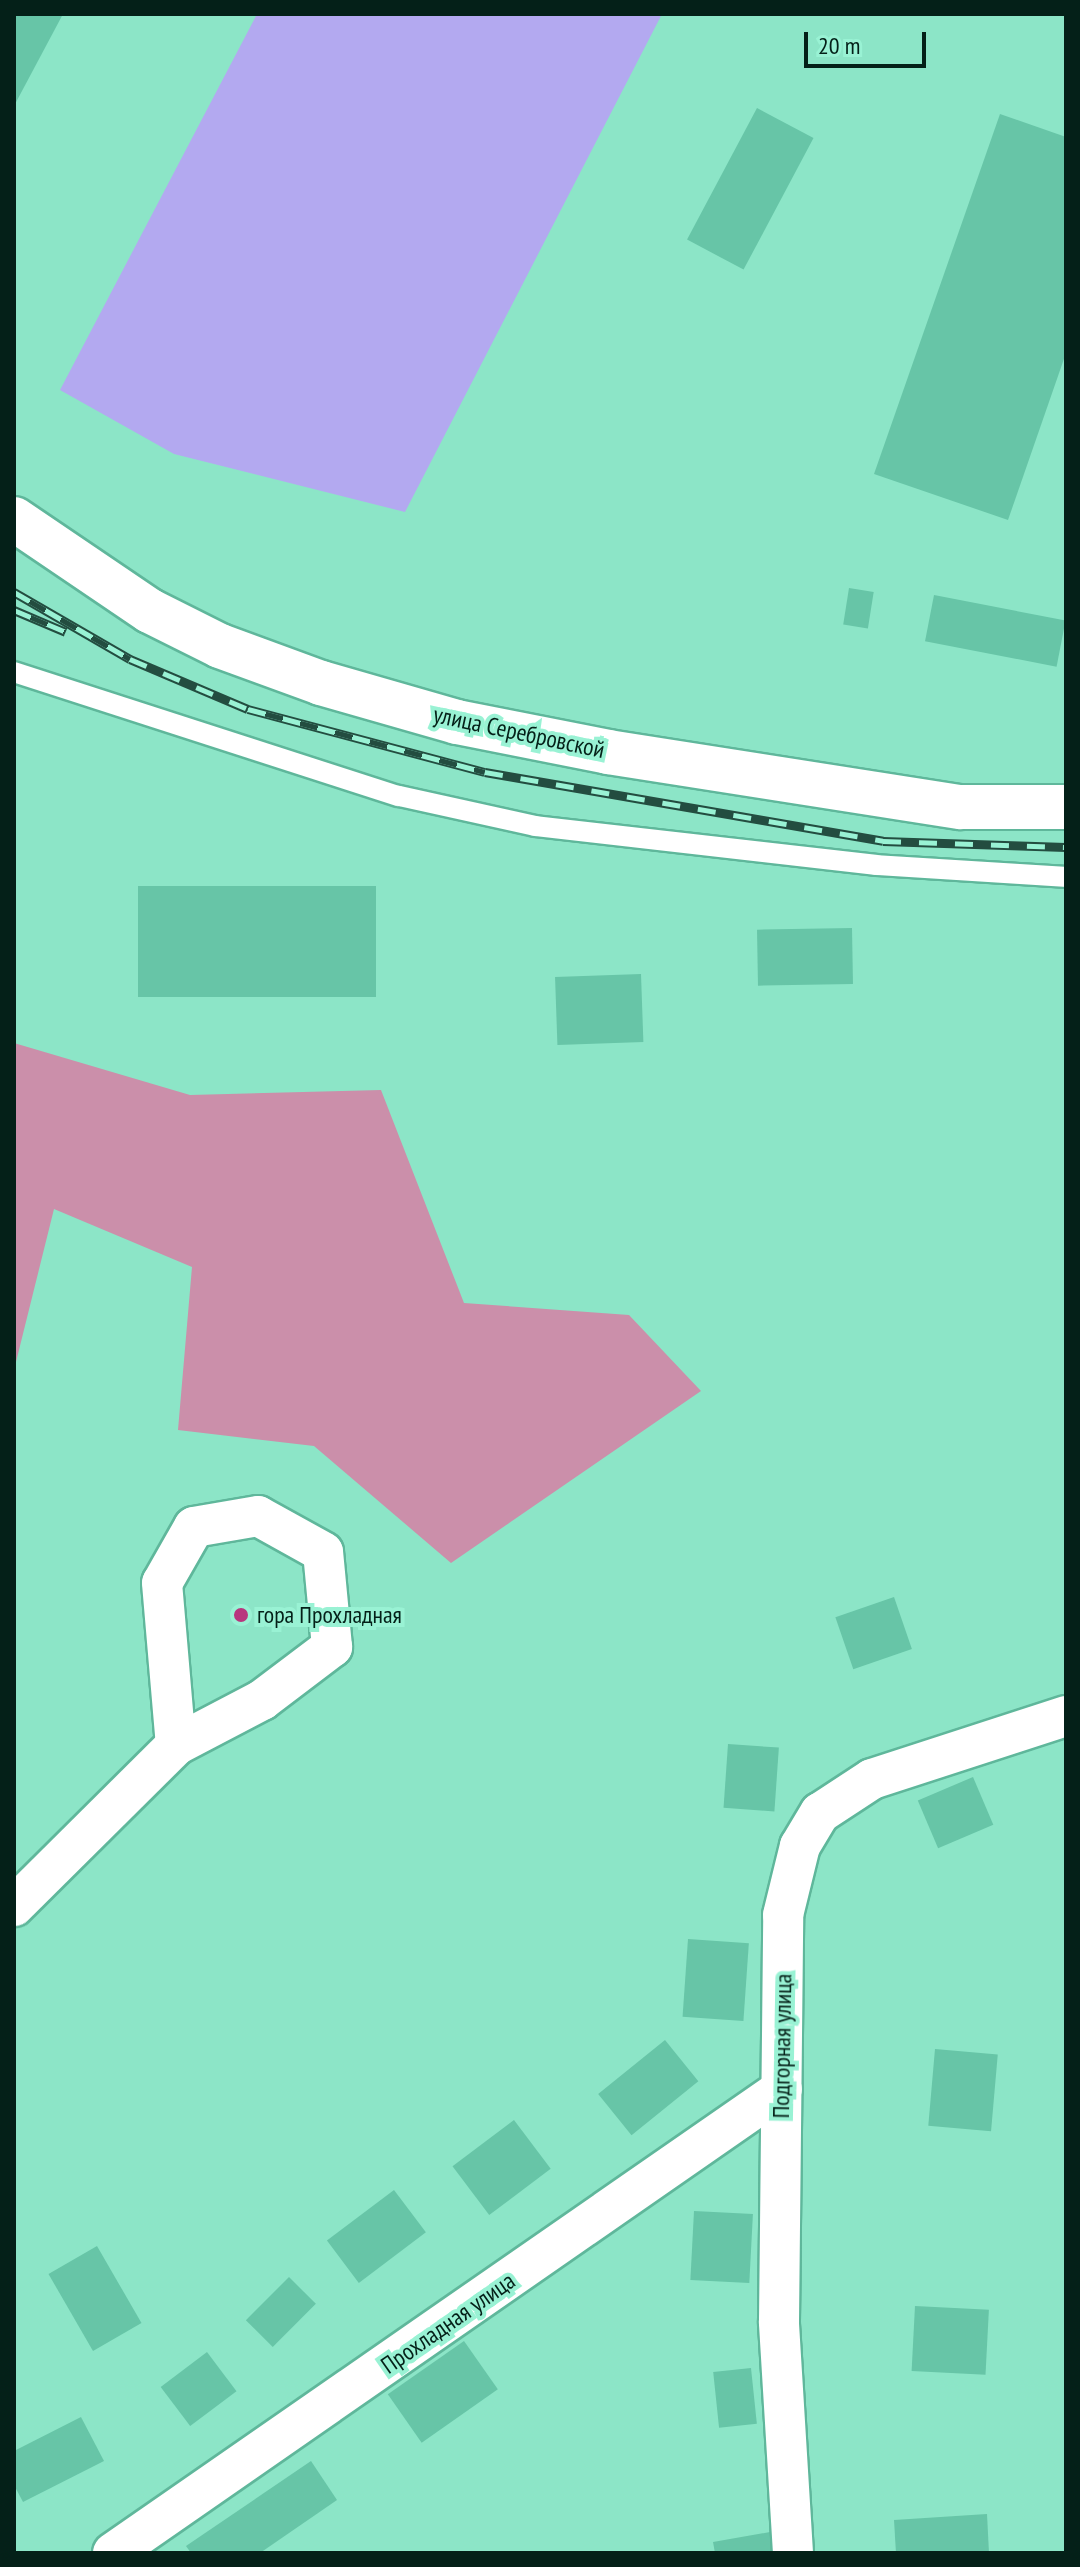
<!DOCTYPE html>
<meta charset="utf-8">
<style>
body{margin:0}
#map{position:relative;width:1080px;height:2567px;overflow:hidden;background:#8ce5c7;font-family:"PT Sans Narrow",sans-serif}
div>[style]{position:absolute}
.green>*{inset:0;background:#cb8faa}
.water>*{inset:0;background:#b3a9f0}
.building>*{inset:0;background:#67c5a7;transform-origin:0 0}
.roads{filter:drop-shadow(2px 0 #5fb79b) drop-shadow(-2px 0 #5fb79b) drop-shadow(0 2px #5fb79b) drop-shadow(0 -2px #5fb79b)}
.lane>*{height:20px;margin:-10px;padding:0 10px;transform-origin:10px;border-radius:10px;background:#fff}
.street>*{height:40px;margin:-20px;padding:0 20px;transform-origin:20px;border-radius:20px;background:#fff}
.secondary>*{height:44px;margin:-22px;padding:0 22px;transform-origin:22px;border-radius:22px;background:#fff}
.rail>*{height:9px;margin-top:-4.5px;transform-origin:0;background:repeating-linear-gradient(90deg,#99f2d4 0 18px,#234d40 0 36px);box-sizing:border-box;border-block:2px solid #234d40}
.dots>*{width:22px;height:22px;translate:-50% -50%;box-sizing:border-box;border:4px solid #99f2d4;border-radius:50%}
span{translate:-50% -50%;white-space:nowrap;text-align:center;line-height:1.15;-webkit-text-stroke:8px #99f2d4;paint-order:stroke}
.street-label{font-size:24px;color:#042018}
.poi-label{font-size:24px;color:#042018}
.left{translate:0 -50%;text-align:left}
.frame{position:absolute;inset:0;border:16px solid #042018;pointer-events:none}
.scale{position:absolute;left:804px;top:32px;width:122px;height:36px;box-sizing:border-box;border:4px solid #042018;border-top:0;padding-left:10px;font-size:24px;line-height:28px;white-space:nowrap;color:#042018;-webkit-text-stroke:6px #99f2d4;paint-order:stroke}
</style>
<div id="map">
<div class="green">
<i style="clip-path:polygon(14px 1043px,190px 1095px,381px 1090px,464px 1303px,629px 1315px,701px 1391px,451px 1563px,314px 1446px,178px 1430px,192px 1267px,54px 1209px,14px 1370px)"></i>
</div>
<div class="water">
<i style="clip-path:polygon(257px 14px,662px 14px,405px 512px,174px 454px,60px 390px)"></i>
</div>
<div class="building">
<i style="clip-path:polygon(14px 14px,63px 14px,14px 106px)"></i>
<i style="left:757px;top:108px;width:64px;height:149px;rotate:28deg"></i>
<i style="clip-path:polygon(1000px 114px,1066px 137px,1066px 353px,1008px 520px,874px 474px)"></i>
<i style="left:849px;top:588px;width:25px;height:37px;rotate:9deg"></i>
<i style="left:934px;top:595px;width:134px;height:47px;rotate:11deg"></i>
<i style="left:376px;top:886px;width:111px;height:238px;rotate:90deg"></i>
<i style="left:852px;top:928px;width:56px;height:95px;rotate:89deg"></i>
<i style="left:641px;top:974px;width:68px;height:86px;rotate:88deg"></i>
<i style="left:894px;top:1597px;width:55px;height:62px;rotate:71deg"></i>
<i style="left:728px;top:1744px;width:51px;height:64px;rotate:4deg"></i>
<i style="left:973px;top:1777px;width:52px;height:60px;rotate:67deg"></i>
<i style="left:688px;top:1939px;width:61px;height:78px;rotate:4deg"></i>
<i style="left:665px;top:2040px;width:53px;height:86px;rotate:51deg"></i>
<i style="left:935px;top:2049px;width:63px;height:77px;rotate:5deg"></i>
<i style="left:514px;top:2120px;width:61px;height:77px;rotate:53deg"></i>
<i style="left:394px;top:2190px;width:53px;height:84px;rotate:53deg"></i>
<i style="left:694px;top:2211px;width:59px;height:69px;rotate:3deg"></i>
<i style="left:97px;top:2246px;width:89px;height:56px;rotate:60deg"></i>
<i style="left:289px;top:2277px;width:38px;height:61px;rotate:45deg"></i>
<i style="left:915px;top:2306px;width:74px;height:65px;rotate:3deg"></i>
<i style="left:464px;top:2341px;width:59px;height:93px;rotate:55deg"></i>
<i style="left:207px;top:2352px;width:49px;height:58px;rotate:53deg"></i>
<i style="left:751px;top:2368px;width:56px;height:38px;rotate:84deg"></i>
<i style="clip-path:polygon(81px 2417px,104px 2461px,23px 2502px,14px 2485px,14px 2451px)"></i>
<i style="clip-path:polygon(311px 2461px,337px 2500px,260px 2553px,191px 2553px,186px 2546px)"></i>
<i style="clip-path:polygon(987px 2514px,989px 2553px,896px 2553px,894px 2520px)"></i>
<i style="clip-path:polygon(770px 2532px,774px 2553px,715px 2553px,713px 2542px)"></i>
</div>
<div class="roads">
<div class="lane">
<i style="left:14px;top:672px;width:404px;rotate:17.9deg"></i>
<i style="left:399px;top:796px;width:139px;rotate:12.4deg"></i>
<i style="left:535px;top:826px;width:343px;rotate:6.5deg"></i>
<i style="left:876px;top:865px;width:190px;rotate:3.6deg"></i>
</div>
<div class="street">
<i style="left:14px;top:1906px;width:228px;rotate:-44.8deg"></i>
<i style="left:176px;top:1745px;width:97px;rotate:-27.6deg"></i>
<i style="left:262px;top:1700px;width:88px;rotate:-37.1deg"></i>
<i style="left:332px;top:1647px;width:95px;rotate:-95.4deg"></i>
<i style="left:323px;top:1552px;width:74px;rotate:-151deg"></i>
<i style="left:258px;top:1516px;width:65px;rotate:170.2deg"></i>
<i style="left:194px;top:1527px;width:64px;rotate:119.7deg"></i>
<i style="left:162px;top:1583px;width:163px;rotate:85.1deg"></i>
<i style="left:113px;top:2553px;width:814px;rotate:-34.74deg"></i>
<i style="left:793px;top:2553px;width:232px;rotate:-93.5deg"></i>
<i style="left:779px;top:2321px;width:406px;rotate:-89.4deg"></i>
<i style="left:783px;top:1915px;width:71px;rotate:-76.2deg"></i>
<i style="left:800px;top:1846px;width:39px;rotate:-59deg"></i>
<i style="left:820px;top:1813px;width:62px;rotate:-33.2deg"></i>
<i style="left:872px;top:1779px;width:204px;rotate:-18deg"></i>
</div>
<div class="secondary">
<i style="left:14px;top:519px;width:164px;rotate:34.1deg"></i>
<i style="left:150px;top:611px;width:78px;rotate:26.6deg"></i>
<i style="left:220px;top:646px;width:108px;rotate:20.1deg"></i>
<i style="left:321px;top:683px;width:141px;rotate:16deg"></i>
<i style="left:457px;top:722px;width:154px;rotate:11.2deg"></i>
<i style="left:608px;top:752px;width:357px;rotate:8.9deg"></i>
<i style="left:961px;top:807px;width:105px"></i>
</div>
</div>
<div class="rail">
<i style="left:14px;top:592px;width:134px;rotate:30deg"></i>
<i style="left:130px;top:659px;width:128px;rotate:23deg"></i>
<i style="left:248px;top:709px;width:245px;rotate:14.9deg"></i>
<i style="left:485px;top:772px;width:404px;rotate:9.8deg"></i>
<i style="left:883px;top:841px;width:183px;rotate:1.9deg"></i>
<i style="left:14px;top:610px;width:56px;rotate:22.9deg"></i>
</div>
<div class="dots">
<i style="left:241px;top:1615px;background:#b8367e"></i>
</div>
<div class="street-label">
<span style="left:519px;top:732px;rotate:12deg">улица Серебровской</span>
<span style="left:782px;top:2046px;rotate:-89deg">Подгорная улица</span>
<span style="left:448px;top:2323px;rotate:-35deg">Прохладная улица</span>
</div>
<div class="poi-label">
<span class="left" style="left:257px;top:1615px">гора Прохладная</span>
</div>
<div class="frame"></div>
<div class="scale">20 m</div>
</div>
